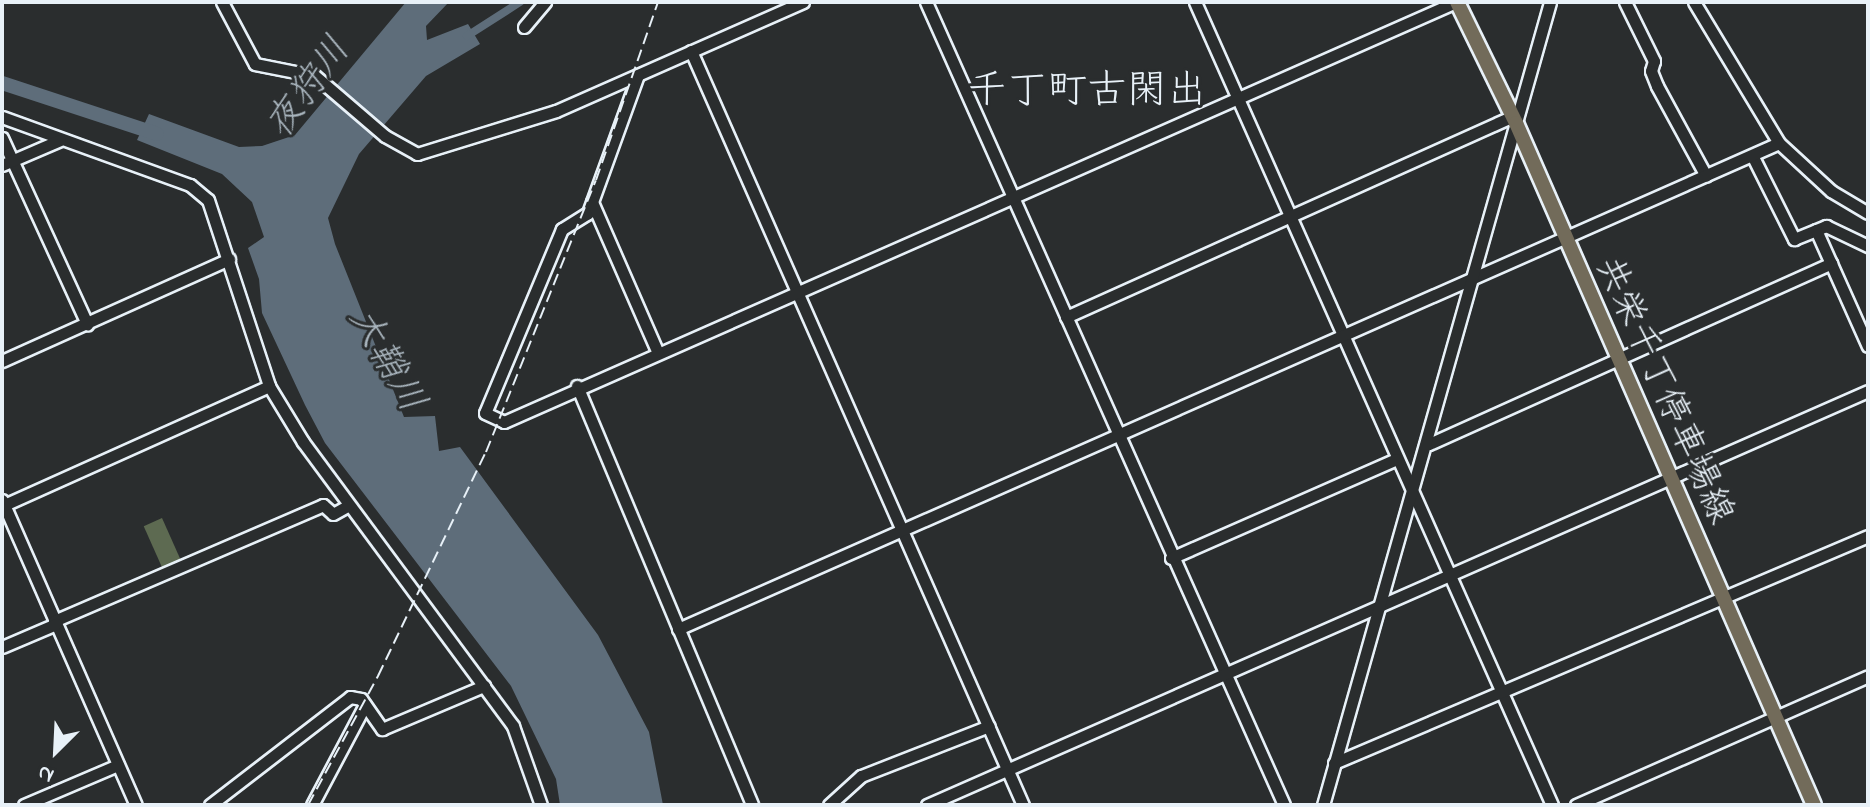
<!DOCTYPE html>
<meta charset="utf-8">
<style>
body{margin:0}
#map{position:relative;width:1870px;height:807px;overflow:hidden;background:#2a2d2e;font-family:"Indie Flower","Klee One",sans-serif}
div>[style]{position:absolute}
.green>*{inset:0;background:#5d6a51;transform-origin:0 0}
.water>*{inset:0;background:#5e6d7a}
.stream>*{height:2px;margin:-1px;padding:0 1px;transform-origin:1px;border-radius:1px;background:#5e6d7a}
.canal>*{height:8px;margin:-4px;padding:0 4px;transform-origin:4px;border-radius:4px;background:#5e6d7a}
.river>*{height:14px;margin:-7px;padding:0 7px;transform-origin:7px;border-radius:7px;background:#5e6d7a}
.roads{filter:drop-shadow(2px 0 #e8f1f8) drop-shadow(-2px 0 #e8f1f8) drop-shadow(0 2px #e8f1f8) drop-shadow(0 -2px #e8f1f8)}
.minor>*{height:11px;margin:-5.5px;padding:0 5.5px;transform-origin:5.5px;border-radius:5.5px;background:#2a2d2e}
.major>*{height:14px;margin:-7px;padding:0 7px;transform-origin:7px;border-radius:7px;background:#726b5a}
.rail>*{height:2px;margin-top:-1px;transform-origin:0;background:repeating-linear-gradient(90deg,#e8f1f8 0 12px,transparent 0 18px)}
span{translate:-50% -50%;white-space:nowrap;text-align:center;line-height:1.15;-webkit-text-stroke:6px #2a2d2e;paint-order:stroke}
.street-label{font-size:36px;color:#e8f1f8}
.water-label{font-size:38px;color:#aab6bf;font-style:italic}
.quarter-label{font-size:40px;color:#e8f1f8}
.frame{position:absolute;inset:0;border:4px solid #e8f1f8;pointer-events:none}
.north{position:absolute;left:16px;top:711px;width:80px;height:80px;-webkit-text-stroke:6px #2a2d2e;paint-order:stroke;rotate:204deg;font-size:22px;font-weight:700;line-height:32px;text-align:center;color:#e8f1f8}
.north::after{content:'';display:block;margin:auto;width:28px;height:36px;background:#e8f1f8;clip-path:polygon(50% 0,100% 100%,50% 72%,0 100%)}
</style>
<div id="map">
<div class="green">
<i style="left:162px;top:518px;width:46px;height:20px;rotate:66deg"></i>
</div>
<div class="water">
<i style="clip-path:polygon(406px 2px,449px 2px,426px 26px,427px 40px,468px 24px,480px 44px,426px 76px,359px 154px,328px 218px,335px 244px,404px 417px,435px 416px,439px 451px,460px 447px,598px 635px,649px 732px,663px 805px,560px 805px,556px 779px,511px 686px,325px 443px,305px 405px,262px 313px,259px 279px,248px 248px,264px 237px,252px 202px,222px 174px,137px 140px,149px 114px,239px 147px,262px 146px,295px 135px)"></i>
</div>
<div class="stream">
<i style="left:7px;top:525px;width:107px;rotate:66.8deg"></i>
<i style="left:53px;top:632px;width:142px;rotate:66.3deg"></i>
<i style="left:114px;top:771px;width:38px;rotate:65deg"></i>
</div>
<div class="canal">
<i style="left:467px;top:36px;width:63px;rotate:-32.7deg"></i>
</div>
<div class="river">
<i style="left:2px;top:83px;width:163px;rotate:18.2deg"></i>
</div>
<div class="roads">
<div class="minor">
<i style="left:222px;top:2px;width:70px;rotate:62deg"></i>
<i style="left:255px;top:64px;width:61px;rotate:11.3deg"></i>
<i style="left:315px;top:76px;width:92px;rotate:40.6deg"></i>
<i style="left:385px;top:136px;width:37px;rotate:29deg"></i>
<i style="left:417px;top:154px;width:145px;rotate:-17.2deg"></i>
<i style="left:556px;top:111px;width:270px;rotate:-23.8deg"></i>
<i style="left:926px;top:2px;width:879px;rotate:65.97deg"></i>
<i style="left:1195px;top:2px;width:879px;rotate:66.03deg"></i>
<i style="left:1625px;top:2px;width:66px;rotate:63.8deg"></i>
<i style="left:1654px;top:61px;width:10px;rotate:107deg"></i>
<i style="left:1651px;top:71px;width:16px;rotate:68deg"></i>
<i style="left:1657px;top:86px;width:102px;rotate:61.4deg"></i>
<i style="left:1694px;top:2px;width:165px;rotate:58.9deg"></i>
<i style="left:1779px;top:143px;width:71px;rotate:42.7deg"></i>
<i style="left:1831px;top:191px;width:43px;rotate:30.7deg"></i>
<i style="left:524px;top:27px;width:33px;rotate:-50deg"></i>
<i style="left:691px;top:51px;width:824px;rotate:66.24deg"></i>
<i style="left:638px;top:75px;width:147px;rotate:109.9deg"></i>
<i style="left:588px;top:213px;width:31px;rotate:148deg"></i>
<i style="left:562px;top:229px;width:199px;rotate:112.7deg"></i>
<i style="left:485px;top:413px;width:21px;rotate:25deg"></i>
<i style="left:504px;top:422px;width:1041px;rotate:-23.81deg"></i>
<i style="left:2px;top:117px;width:200px;rotate:19.9deg"></i>
<i style="left:190px;top:185px;width:23px;rotate:40deg"></i>
<i style="left:208px;top:200px;width:196px;rotate:71.8deg"></i>
<i style="left:269px;top:386px;width:66px;rotate:58.7deg"></i>
<i style="left:303px;top:442px;width:353px;rotate:53.5deg"></i>
<i style="left:513px;top:726px;width:84px;rotate:70.5deg"></i>
<i style="left:2px;top:138px;width:205px;rotate:65.4deg"></i>
<i style="left:1753px;top:157px;width:92px;rotate:63.4deg"></i>
<i style="left:1794px;top:239px;width:35px;rotate:-22deg"></i>
<i style="left:1826px;top:226px;width:47px;rotate:25.5deg"></i>
<i style="left:2px;top:165px;width:63px;rotate:-23.3deg"></i>
<i style="left:592px;top:202px;width:163px;rotate:66.4deg"></i>
<i style="left:1816px;top:230px;width:127px;rotate:65.9deg"></i>
<i style="left:1066px;top:317px;width:488px;rotate:-24.2deg"></i>
<i style="left:2px;top:361px;width:249px;rotate:-24.2deg"></i>
<i style="left:577px;top:386px;width:454px;rotate:67.3deg"></i>
<i style="left:1429px;top:444px;width:441px;rotate:-24.2deg"></i>
<i style="left:2px;top:500px;width:333px;rotate:66.3deg"></i>
<i style="left:2px;top:506px;width:293px;rotate:-24.2deg"></i>
<i style="left:1171px;top:558px;width:246px;rotate:-23.7deg"></i>
<i style="left:54px;top:621px;width:293px;rotate:-23.3deg"></i>
<i style="left:323px;top:505px;width:13px;rotate:42deg"></i>
<i style="left:333px;top:514px;width:18px;rotate:-29deg"></i>
<i style="left:678px;top:629px;width:1203px;rotate:-23.82deg"></i>
<i style="left:2px;top:647px;width:59px;rotate:-23.1deg"></i>
<i style="left:1334px;top:763px;width:580px;rotate:-23.03deg"></i>
<i style="left:24px;top:805px;width:102px;rotate:-23.1deg"></i>
<i style="left:210px;top:805px;width:177px;rotate:-37.6deg"></i>
<i style="left:350px;top:697px;width:11px;rotate:10deg"></i>
<i style="left:361px;top:699px;width:37px;rotate:55deg"></i>
<i style="left:382px;top:729px;width:111px;rotate:-22.9deg"></i>
<i style="left:312px;top:805px;width:113px;rotate:-62.1deg"></i>
<i style="left:829px;top:805px;width:43px;rotate:-42.2deg"></i>
<i style="left:861px;top:776px;width:137px;rotate:-21.3deg"></i>
<i style="left:927px;top:805px;width:1028px;rotate:-23.75deg"></i>
<i style="left:1323px;top:805px;width:834px;rotate:-74.21deg"></i>
<i style="left:1576px;top:805px;width:319px;rotate:-23.8deg"></i>
</div>
<div class="major">
<i style="left:1457px;top:2px;width:135px;rotate:64deg"></i>
<i style="left:1516px;top:123px;width:744px;rotate:66.4deg"></i>
</div>
</div>
<div class="rail">
<i style="left:308px;top:805px;width:147px;rotate:-61.5deg"></i>
<i style="left:378px;top:676px;width:249px;rotate:-64.3deg"></i>
<i style="left:486px;top:452px;width:293px;rotate:-68deg"></i>
<i style="left:596px;top:180px;width:188px;rotate:-70.8deg"></i>
</div>
<div class="street-label">
<span style="left:1663px;top:391px;rotate:66deg">共栄千丁停車場線</span>
</div>
<div class="water-label">
<span style="left:310px;top:89px;rotate:-54deg">夜狩川</span>
<span style="left:385px;top:361px;rotate:60deg">大鞘川</span>
</div>
<div class="quarter-label">
<span style="left:1087px;top:93px">千丁町古閑出</span>
</div>
<div class="frame"></div>
<div class="north">N</div>
</div>
